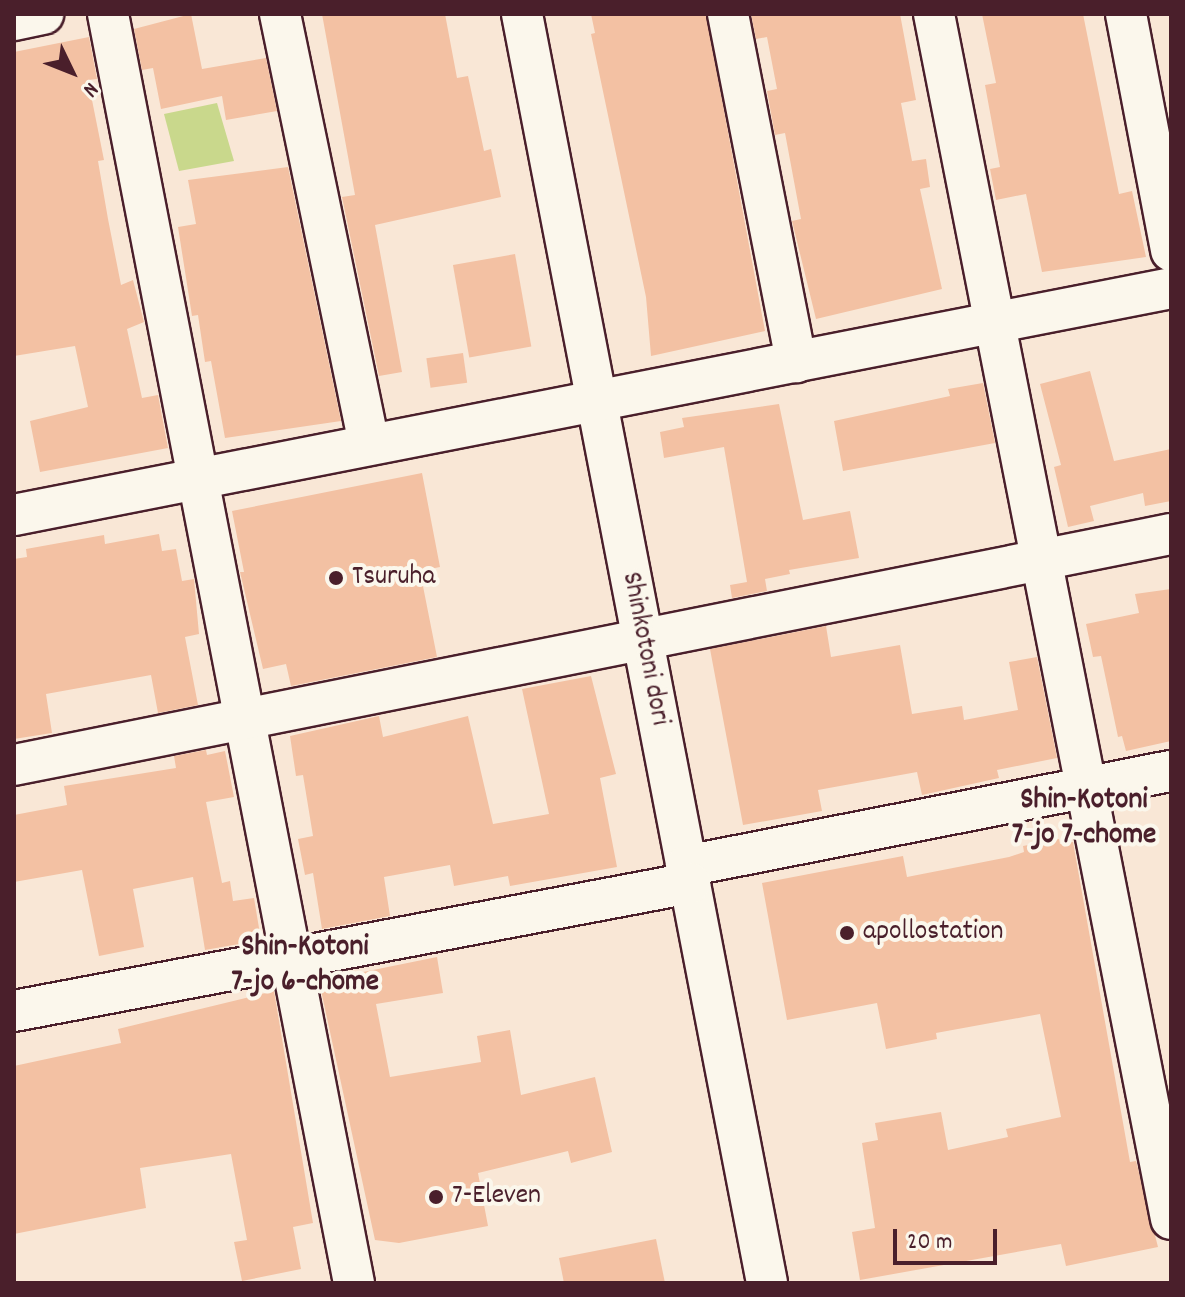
<!DOCTYPE html>
<style>
body{margin:0}
#map{position:relative;width:1185px;height:1297px;overflow:hidden;background:#f9e7d6;font-family:Dekko,sans-serif}
div>[style]{position:absolute}
.green>*{inset:0;background:#c9d88c}
.building>*{inset:0;background:#f3c1a3;transform-origin:0 0}
.roads{filter:drop-shadow(2px 0 #4a1f2b) drop-shadow(-2px 0 #4a1f2b) drop-shadow(0 2px #4a1f2b) drop-shadow(0 -2px #4a1f2b)}
.minor>*{height:40px;margin:-20px;padding:0 20px;transform-origin:20px;border-radius:20px;background:#fbf7ec}
.dots>*{width:22px;height:22px;translate:-50% -50%;box-sizing:border-box;border:4px solid #fbf7ec;border-radius:50%}
span{translate:-50% -50%;white-space:nowrap;text-align:center;line-height:1.15;-webkit-text-stroke:8px #fbf7ec;paint-order:stroke}
.poi-label{font-size:28px;color:#4a1f2b}
.left{translate:0 -50%;text-align:left}
.street-label{font-size:28px;color:#4a1f2b}
.neighbourhood-label{font-size:30px;color:#4a1f2b;font-weight:700}
.frame{position:absolute;inset:0;border:16px solid #4a1f2b;pointer-events:none}
.north{position:absolute;left:32px;top:32px;width:80px;height:80px;-webkit-text-stroke:6px #fbf7ec;paint-order:stroke;rotate:133deg;font-size:22px;font-weight:700;line-height:32px;text-align:center;color:#4a1f2b}
.north::after{content:'';display:block;margin:auto;width:28px;height:36px;background:#4a1f2b;clip-path:polygon(50% 0,100% 100%,50% 72%,0 100%)}
.scale{position:absolute;left:893px;top:1229px;width:104px;height:36px;box-sizing:border-box;border:4px solid #4a1f2b;border-top:0;padding-left:10px;font-size:24px;line-height:28px;white-space:nowrap;color:#4a1f2b;-webkit-text-stroke:6px #fbf7ec;paint-order:stroke}
</style>
<div id="map">
<div class="green">
<i style="clip-path:polygon(217px 103px,234px 161px,179px 171px,164px 114px)"></i>
</div>
<div class="building">
<i style="clip-path:polygon(191px 14px,202px 69px,266px 58px,277px 111px,226px 120px,222px 96px,161px 109px,153px 68px,142px 70px,134px 29px)"></i>
<i style="clip-path:polygon(322px 14px,445px 14px,457px 78px,468px 76px,484px 151px,491px 149px,501px 197px,375px 225px,402px 372px,379px 376px,342px 197px,355px 195px)"></i>
<i style="clip-path:polygon(591px 14px,706px 14px,765px 331px,651px 356px,646px 297px,591px 34px,595px 33px)"></i>
<i style="clip-path:polygon(751px 14px,900px 14px,916px 100px,901px 103px,912px 161px,926px 159px,930px 187px,920px 189px,942px 289px,816px 319px,792px 221px,801px 219px,785px 133px,775px 135px,767px 91px,777px 89px,767px 37px,756px 39px)"></i>
<i style="clip-path:polygon(982px 14px,1083px 14px,1119px 194px,1132px 191px,1146px 257px,1042px 272px,1026px 194px,996px 200px,990px 169px,1000px 167px,985px 85px,996px 83px)"></i>
<i style="clip-path:polygon(89px 37px,97px 79px,88px 80px,104px 160px,98px 161px,108px 219px,121px 285px,133px 280px,144px 322px,127px 329px,142px 398px,158px 395px,168px 448px,40px 472px,30px 421px,88px 407px,75px 346px,14px 356px,14px 52px)"></i>
<i style="clip-path:polygon(288px 167px,341px 421px,225px 438px,211px 361px,205px 362px,198px 315px,192px 316px,178px 227px,196px 224px,188px 180px)"></i>
<i style="left:515px;top:254px;width:94px;height:63px;rotate:80deg"></i>
<i style="left:463px;top:353px;width:30px;height:37px;rotate:82deg"></i>
<i style="clip-path:polygon(1090px 371px,1114px 461px,1171px 449px,1171px 501px,1145px 506px,1143px 493px,1090px 506px,1094px 521px,1068px 527px,1054px 467px,1061px 465px,1040px 384px)"></i>
<i style="clip-path:polygon(983px 383px,995px 443px,843px 471px,834px 421px,950px 396px,948px 389px)"></i>
<i style="clip-path:polygon(779px 404px,803px 520px,850px 511px,859px 558px,789px 570px,790px 574px,765px 579px,767px 591px,732px 598px,730px 585px,747px 582px,724px 447px,664px 458px,660px 432px,684px 427px,682px 418px)"></i>
<i style="clip-path:polygon(422px 473px,440px 567px,420px 571px,437px 657px,291px 686px,286px 664px,263px 669px,240px 572px,244px 572px,232px 511px)"></i>
<i style="clip-path:polygon(159px 534px,162px 551px,176px 549px,182px 581px,194px 579px,199px 634px,185px 637px,198px 705px,158px 713px,151px 675px,46px 694px,52px 733px,14px 739px,14px 559px,27px 557px,26px 549px,104px 535px,105px 544px)"></i>
<i style="clip-path:polygon(1171px 589px,1171px 741px,1126px 751px,1122px 736px,1118px 737px,1101px 656px,1093px 657px,1086px 624px,1139px 613px,1135px 594px)"></i>
<i style="clip-path:polygon(826px 626px,831px 657px,900px 645px,912px 714px,962px 706px,964px 720px,1018px 710px,1009px 662px,1037px 657px,1057px 758px,997px 770px,999px 778px,922px 795px,917px 772px,818px 790px,822px 811px,743px 825px,710px 649px)"></i>
<i style="clip-path:polygon(591px 676px,616px 774px,600px 778px,617px 867px,510px 886px,508px 876px,454px 886px,450px 865px,384px 877px,390px 916px,322px 929px,313px 873px,305px 875px,298px 839px,313px 836px,303px 775px,296px 776px,290px 736px,379px 716px,383px 737px,468px 716px,493px 824px,549px 814px,522px 689px)"></i>
<i style="clip-path:polygon(206px 750px,207px 755px,225px 751px,234px 797px,206px 802px,222px 883px,230px 881px,233px 901px,254px 898px,261px 940px,205px 950px,193px 877px,133px 889px,144px 947px,99px 956px,82px 870px,14px 882px,14px 815px,67px 805px,64px 786px,176px 768px,174px 756px)"></i>
<i style="clip-path:polygon(1059px 839px,1060px 844px,1073px 842px,1130px 1162px,1136px 1161px,1158px 1247px,1066px 1266px,1061px 1244px,860px 1280px,852px 1232px,875px 1228px,862px 1143px,878px 1140px,875px 1123px,941px 1112px,948px 1150px,1008px 1137px,1006px 1129px,1061px 1117px,1040px 1014px,936px 1033px,937px 1039px,886px 1049px,877px 1003px,787px 1020px,762px 883px,903px 856px,907px 877px,1009px 857px,1024px 852px,1023px 846px)"></i>
<i style="clip-path:polygon(437px 957px,443px 993px,376px 1004px,390px 1077px,481px 1062px,477px 1036px,510px 1030px,521px 1095px,595px 1077px,612px 1152px,571px 1163px,568px 1151px,478px 1173px,488px 1226px,399px 1243px,375px 1240px,319px 981px)"></i>
<i style="clip-path:polygon(274px 991px,313px 1223px,293px 1227px,301px 1269px,242px 1281px,234px 1242px,247px 1240px,231px 1154px,140px 1168px,146px 1208px,14px 1234px,14px 1066px,121px 1043px,118px 1029px)"></i>
<i style="clip-path:polygon(656px 1239px,665px 1283px,564px 1283px,559px 1258px)"></i>
</div>
<div class="roads">
<div class="minor">
<i style="left:108px;top:14px;width:1293px;rotate:79.03deg"></i>
<i style="left:280px;top:14px;width:438px;rotate:78.3deg"></i>
<i style="left:522px;top:14px;width:1292px;rotate:79.07deg"></i>
<i style="left:728px;top:14px;width:355px;rotate:78.9deg"></i>
<i style="left:934px;top:14px;width:1228px;rotate:78.87deg"></i>
<i style="left:1126px;top:14px;width:241px;rotate:79.2deg"></i>
<i style="left:14px;top:20px;width:30px;rotate:-12deg"></i>
<i style="left:14px;top:515px;width:1179px;rotate:-11.1deg"></i>
<i style="left:14px;top:765px;width:1180px;rotate:-11.29deg"></i>
<i style="left:686px;top:866px;width:494px;rotate:-11.1deg"></i>
<i style="left:14px;top:1011px;width:688px;rotate:-10.72deg"></i>
</div>
</div>
<div class="dots">
<i style="left:336px;top:578px;background:#4a1f2b"></i>
<i style="left:847px;top:933px;background:#4a1f2b"></i>
<i style="left:436px;top:1197px;background:#4a1f2b"></i>
</div>
<div class="poi-label">
<span class="left" style="left:352px;top:578px">Tsuruha</span>
<span class="left" style="left:863px;top:933px">apollostation</span>
<span class="left" style="left:452px;top:1197px">7-Eleven</span>
</div>
<div class="street-label">
<span style="left:644px;top:649px;rotate:79deg">Shinkotoni dori</span>
</div>
<div class="neighbourhood-label">
<span style="left:1084px;top:819px">Shin-Kotoni<br>7-jo 7-chome</span>
<span style="left:305px;top:966px">Shin-Kotoni<br>7-jo 6-chome</span>
</div>
<div class="frame"></div>
<div class="north">N</div>
<div class="scale">20 m</div>
</div>
